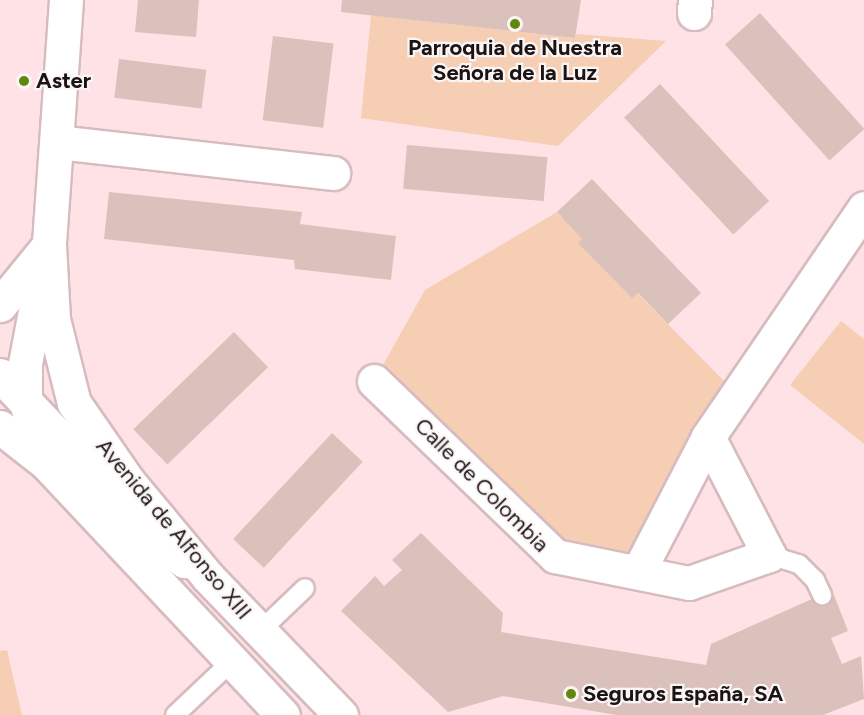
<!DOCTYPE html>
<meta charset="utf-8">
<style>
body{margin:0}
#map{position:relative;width:864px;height:715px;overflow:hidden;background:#fee2e6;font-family:Figtree,sans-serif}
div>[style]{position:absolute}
.green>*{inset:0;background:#f5ceb4}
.building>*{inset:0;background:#dbc1bb;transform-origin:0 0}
.roads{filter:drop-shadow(2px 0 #d6bbbf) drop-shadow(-2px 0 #d6bbbf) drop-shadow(0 2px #d6bbbf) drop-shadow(0 -2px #d6bbbf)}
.lane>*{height:18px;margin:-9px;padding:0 9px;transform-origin:9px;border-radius:9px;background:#fff}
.street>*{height:33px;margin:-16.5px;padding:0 16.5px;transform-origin:16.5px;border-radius:16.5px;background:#fff}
.secondary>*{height:33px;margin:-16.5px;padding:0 16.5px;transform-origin:16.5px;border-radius:16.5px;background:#fff}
.dots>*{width:16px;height:16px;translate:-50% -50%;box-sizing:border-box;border:3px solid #fbf6f6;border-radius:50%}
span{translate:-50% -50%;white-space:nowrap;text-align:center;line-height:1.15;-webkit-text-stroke:4.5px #fbf6f6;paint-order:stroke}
.poi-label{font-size:22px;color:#1c1314;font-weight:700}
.left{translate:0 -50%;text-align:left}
.street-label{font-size:22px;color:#1c1314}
</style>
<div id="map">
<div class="green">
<i style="clip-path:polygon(371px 15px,575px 38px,576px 34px,666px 41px,558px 146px,361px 118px)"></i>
<i style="clip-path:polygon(557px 212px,737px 394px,638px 572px,555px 556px,374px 381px,425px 290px)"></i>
<i style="clip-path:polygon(841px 321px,864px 339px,864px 444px,790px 385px)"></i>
<i style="clip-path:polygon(7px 650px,22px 715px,0 715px,0 651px)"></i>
</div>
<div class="building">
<i style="clip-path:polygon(138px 0,199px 0,196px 37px,135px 32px)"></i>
<i style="clip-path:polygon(342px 0,581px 0,575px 38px,341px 12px)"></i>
<i style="left:760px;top:13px;width:156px;height:47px;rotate:48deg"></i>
<i style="left:273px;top:36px;width:61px;height:85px;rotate:7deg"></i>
<i style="left:119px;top:59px;width:88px;height:39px;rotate:7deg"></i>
<i style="left:660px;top:84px;width:160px;height:49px;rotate:47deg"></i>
<i style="left:407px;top:145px;width:141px;height:44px;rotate:5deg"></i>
<i style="clip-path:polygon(592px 179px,701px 293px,668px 324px,638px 293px,632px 298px,578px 243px,582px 239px,557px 212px)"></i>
<i style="clip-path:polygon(109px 192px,302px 212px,300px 224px,396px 236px,391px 280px,295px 269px,294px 260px,104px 239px)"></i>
<i style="left:234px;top:332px;width:49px;height:140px;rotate:46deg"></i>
<i style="left:332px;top:433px;width:42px;height:145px;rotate:43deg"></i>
<i style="clip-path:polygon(421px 533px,503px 613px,501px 632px,706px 665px,711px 644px,832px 590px,848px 631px,831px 638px,842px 664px,861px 656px,864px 699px,823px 715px,617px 715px,503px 696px,448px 712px,341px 611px,375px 576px,384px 586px,402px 570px,392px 560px)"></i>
</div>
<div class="roads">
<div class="lane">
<i style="left:769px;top:555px;width:31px;rotate:17deg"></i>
<i style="left:799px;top:564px;width:23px;rotate:45deg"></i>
<i style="left:815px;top:580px;width:17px;rotate:65deg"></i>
<i style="left:260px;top:631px;width:62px;rotate:-43.7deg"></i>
<i style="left:175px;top:715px;width:77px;rotate:-43.4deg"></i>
</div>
<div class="street">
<i style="left:694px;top:13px;width:13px;rotate:-86deg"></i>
<i style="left:57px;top:142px;width:278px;rotate:6.4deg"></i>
<i style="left:0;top:305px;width:77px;rotate:-50.8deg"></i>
<i style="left:0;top:375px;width:226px;rotate:46.4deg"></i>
<i style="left:156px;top:539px;width:36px;rotate:38deg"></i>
<i style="left:374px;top:381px;width:252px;rotate:44deg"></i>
<i style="left:555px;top:556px;width:137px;rotate:11.4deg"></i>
<i style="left:689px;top:583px;width:85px;rotate:-19.3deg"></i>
<i style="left:769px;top:555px;width:133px;rotate:-117.3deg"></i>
<i style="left:0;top:427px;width:58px;rotate:38deg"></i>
<i style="left:638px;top:572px;width:152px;rotate:-62.6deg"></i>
<i style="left:708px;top:437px;width:277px;rotate:-55.7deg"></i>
</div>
<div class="secondary">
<i style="left:66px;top:0;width:246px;rotate:94deg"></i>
<i style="left:49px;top:245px;width:74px;rotate:86.9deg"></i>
<i style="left:53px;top:319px;width:87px;rotate:76deg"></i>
<i style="left:74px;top:403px;width:95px;rotate:55.3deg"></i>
<i style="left:128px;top:481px;width:125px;rotate:50.2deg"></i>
<i style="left:208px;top:577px;width:192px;rotate:46.1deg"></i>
<i style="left:40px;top:285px;width:80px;rotate:100.8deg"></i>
<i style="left:25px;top:364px;width:36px;rotate:90deg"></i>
<i style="left:25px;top:400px;width:66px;rotate:71.6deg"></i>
<i style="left:46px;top:463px;width:346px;rotate:46.8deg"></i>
</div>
</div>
<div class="dots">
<i style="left:515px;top:24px;background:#608811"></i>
<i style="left:24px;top:81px;background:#608811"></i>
<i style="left:571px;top:694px;background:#608811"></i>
</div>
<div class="poi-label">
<span style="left:515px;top:60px">Parroquia de Nuestra<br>Señora de la Luz</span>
<span class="left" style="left:36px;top:81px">Aster</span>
<span class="left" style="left:583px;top:694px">Seguros España, SA</span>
</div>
<div class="street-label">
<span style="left:482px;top:485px;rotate:45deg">Calle de Colombia</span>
<span style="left:174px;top:529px;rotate:50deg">Avenida de Alfonso XIII</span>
</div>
</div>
